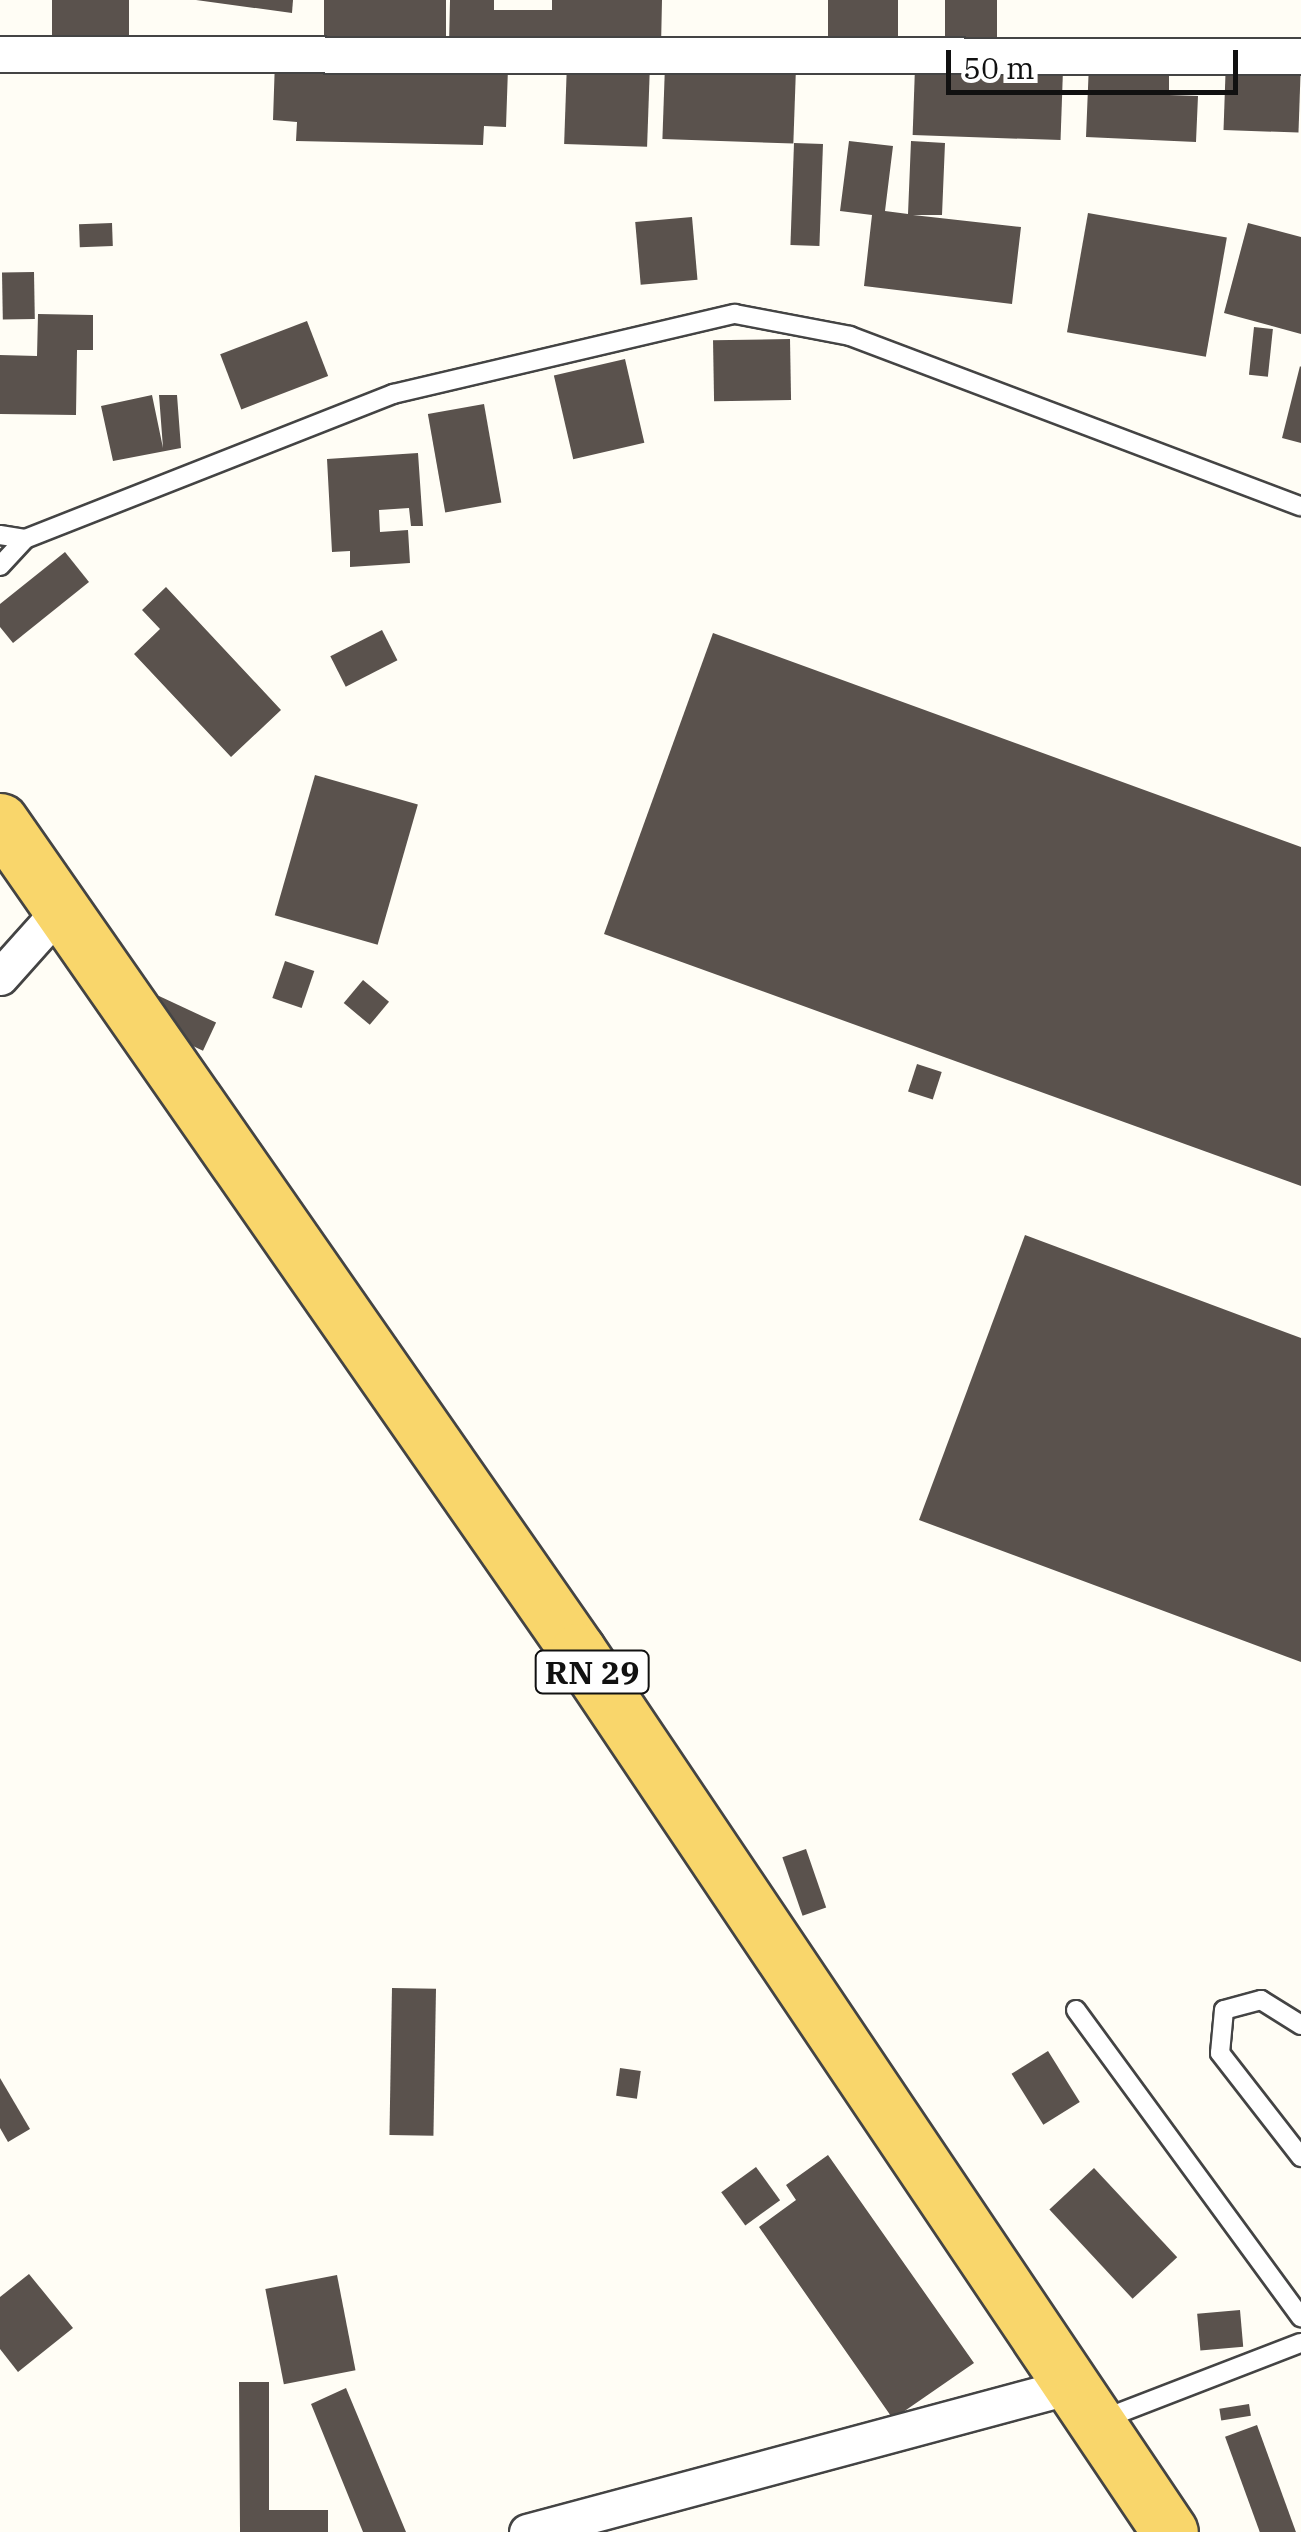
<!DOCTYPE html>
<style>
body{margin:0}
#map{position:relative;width:1301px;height:2532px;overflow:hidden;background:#fffdf5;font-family:"IBM Plex Serif",serif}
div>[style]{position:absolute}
.building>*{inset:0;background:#5a524d;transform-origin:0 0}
.roads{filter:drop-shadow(2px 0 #444) drop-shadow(-2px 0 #444) drop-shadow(0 2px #444) drop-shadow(0 -2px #444)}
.service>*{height:18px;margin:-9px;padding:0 9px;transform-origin:9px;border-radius:9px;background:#fff}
.minor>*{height:35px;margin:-17.5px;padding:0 17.5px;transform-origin:17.5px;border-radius:17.5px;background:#fff}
.primary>*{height:55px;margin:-27.5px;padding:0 27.5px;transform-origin:27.5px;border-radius:27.5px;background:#f9d66b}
span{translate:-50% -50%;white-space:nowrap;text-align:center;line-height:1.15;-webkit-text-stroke:10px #fff;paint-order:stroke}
.shield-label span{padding:2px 8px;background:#fff;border:2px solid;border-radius:8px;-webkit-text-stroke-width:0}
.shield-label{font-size:32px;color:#111;font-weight:700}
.scale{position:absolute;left:946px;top:50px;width:292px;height:45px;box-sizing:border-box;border:5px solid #111;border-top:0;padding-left:12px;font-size:30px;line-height:35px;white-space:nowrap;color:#111;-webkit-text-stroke:8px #fff;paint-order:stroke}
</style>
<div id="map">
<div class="building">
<i style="left:52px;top:0;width:77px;height:37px"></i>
<i style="clip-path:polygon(196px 0,293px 0,292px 13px)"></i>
<i style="left:324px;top:0;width:122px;height:42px"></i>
<i style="clip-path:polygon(450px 0,494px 0,494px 10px,552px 10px,552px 0,662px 0,661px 47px,449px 45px)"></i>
<i style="left:828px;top:0;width:70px;height:39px"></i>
<i style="left:945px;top:0;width:52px;height:39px"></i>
<i style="left:1226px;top:59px;width:75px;height:71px;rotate:2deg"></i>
<i style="clip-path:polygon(275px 60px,508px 68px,506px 127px,484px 126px,483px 145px,296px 141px,297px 122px,273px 120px)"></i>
<i style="left:567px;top:62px;width:83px;height:82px;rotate:2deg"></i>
<i style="clip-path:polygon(1089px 63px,1169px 66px,1169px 95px,1198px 96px,1196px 142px,1086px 137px)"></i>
<i style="left:665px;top:65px;width:131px;height:74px;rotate:2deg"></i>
<i style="left:915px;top:67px;width:148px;height:68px;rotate:2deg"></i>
<i style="clip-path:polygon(849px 141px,893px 146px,885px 211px,908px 214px,911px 141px,945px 143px,942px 215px,913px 215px,1021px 227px,1012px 304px,864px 286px,872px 215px,840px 211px)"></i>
<i style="left:794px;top:143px;width:29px;height:102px;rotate:2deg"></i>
<i style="left:1088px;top:213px;width:141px;height:121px;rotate:10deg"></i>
<i style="left:692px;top:217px;width:63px;height:57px;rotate:85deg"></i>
<i style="left:112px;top:223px;width:23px;height:33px;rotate:88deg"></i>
<i style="clip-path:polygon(1248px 223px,1301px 237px,1301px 334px,1224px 313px)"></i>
<i style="left:34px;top:272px;width:47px;height:32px;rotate:89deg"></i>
<i style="clip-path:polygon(38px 314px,93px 315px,93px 350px,77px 350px,76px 415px,0 414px,0 355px,37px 356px)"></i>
<i style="left:307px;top:321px;width:59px;height:93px;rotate:69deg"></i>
<i style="left:1254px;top:327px;width:19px;height:48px;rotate:6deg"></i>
<i style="left:790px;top:339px;width:61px;height:77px;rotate:89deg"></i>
<i style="left:625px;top:359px;width:86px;height:73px;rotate:77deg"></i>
<i style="clip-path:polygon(1300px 366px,1301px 367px,1301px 443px,1282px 438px)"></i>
<i style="clip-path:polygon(152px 395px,163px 448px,159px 395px,177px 395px,181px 448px,113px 461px,101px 406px)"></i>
<i style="left:484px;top:404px;width:100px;height:57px;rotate:80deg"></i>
<i style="clip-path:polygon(418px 453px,423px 526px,411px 526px,409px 508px,379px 510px,380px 532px,408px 530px,410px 563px,350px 567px,350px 551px,332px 552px,327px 459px)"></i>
<i style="clip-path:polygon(65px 552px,89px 582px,13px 643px,0 627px,0 604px)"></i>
<i style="clip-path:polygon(166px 587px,281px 710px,231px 757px,134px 654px,160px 629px,142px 610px)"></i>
<i style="left:382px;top:630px;width:34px;height:58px;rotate:63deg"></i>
<i style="clip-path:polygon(713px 633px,1301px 847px,1301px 1186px,604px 934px)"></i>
<i style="left:315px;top:775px;width:107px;height:146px;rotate:16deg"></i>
<i style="left:285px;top:961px;width:31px;height:39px;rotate:19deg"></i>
<i style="left:363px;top:980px;width:34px;height:30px;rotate:40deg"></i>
<i style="left:159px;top:996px;width:63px;height:31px;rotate:25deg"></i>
<i style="left:917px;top:1064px;width:26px;height:29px;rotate:18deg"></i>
<i style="clip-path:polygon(1025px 1235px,1301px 1338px,1301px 1662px,919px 1520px)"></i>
<i style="left:806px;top:1849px;width:62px;height:25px;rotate:71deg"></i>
<i style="left:392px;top:1988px;width:44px;height:147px;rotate:1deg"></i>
<i style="left:1048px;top:2051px;width:60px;height:43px;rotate:58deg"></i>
<i style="left:620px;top:2068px;width:21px;height:28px;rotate:8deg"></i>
<i style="clip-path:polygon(0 2078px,30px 2129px,8px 2142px,0 2128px)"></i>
<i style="clip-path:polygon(828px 2155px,974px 2363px,893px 2419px,759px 2227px,796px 2200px,786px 2185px)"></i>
<i style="left:756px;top:2167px;width:41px;height:43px;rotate:54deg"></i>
<i style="left:1094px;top:2168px;width:122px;height:61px;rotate:47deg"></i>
<i style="clip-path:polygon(29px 2274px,73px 2328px,18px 2372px,0 2349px,0 2297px)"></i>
<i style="left:337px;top:2275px;width:97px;height:73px;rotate:79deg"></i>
<i style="left:1240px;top:2310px;width:37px;height:43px;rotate:85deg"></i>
<i style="clip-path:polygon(239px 2382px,269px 2382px,269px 2510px,328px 2510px,328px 2532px,240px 2532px)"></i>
<i style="clip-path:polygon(346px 2388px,406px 2532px,363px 2532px,311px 2404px)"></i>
<i style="left:1249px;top:2404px;width:12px;height:30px;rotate:81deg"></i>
<i style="left:1257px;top:2425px;width:114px;height:34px;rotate:70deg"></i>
</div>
<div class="roads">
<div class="service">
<i style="left:0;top:535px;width:25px;rotate:9deg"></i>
<i style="left:25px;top:539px;width:396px;rotate:-21.5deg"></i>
<i style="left:393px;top:394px;width:351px;rotate:-13.2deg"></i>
<i style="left:735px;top:314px;width:117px;rotate:10.8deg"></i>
<i style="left:850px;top:336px;width:482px;rotate:20.7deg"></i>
<i style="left:0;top:566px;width:37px;rotate:-47deg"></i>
<i style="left:1076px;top:2010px;width:381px;rotate:53.8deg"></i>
<i style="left:1301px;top:2025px;width:47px;rotate:-148deg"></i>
<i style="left:1261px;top:2000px;width:38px;rotate:165deg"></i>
<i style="left:1224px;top:2010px;width:43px;rotate:95.3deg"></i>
<i style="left:1220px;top:2053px;width:132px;rotate:52.1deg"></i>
<i style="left:1101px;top:2420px;width:214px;rotate:-21.1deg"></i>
</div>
<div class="minor">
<i style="left:0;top:54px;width:1301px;rotate:0.09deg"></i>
<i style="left:0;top:977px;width:90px;rotate:-48.2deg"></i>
<i style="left:527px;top:2532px;width:563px;rotate:-15.02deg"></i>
</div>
<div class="primary">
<i style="left:0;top:821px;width:1011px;rotate:55.15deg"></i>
<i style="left:578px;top:1651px;width:1061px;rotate:56.1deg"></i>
</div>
</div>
<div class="shield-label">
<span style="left:592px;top:1672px">RN 29</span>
</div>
<div class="scale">50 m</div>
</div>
